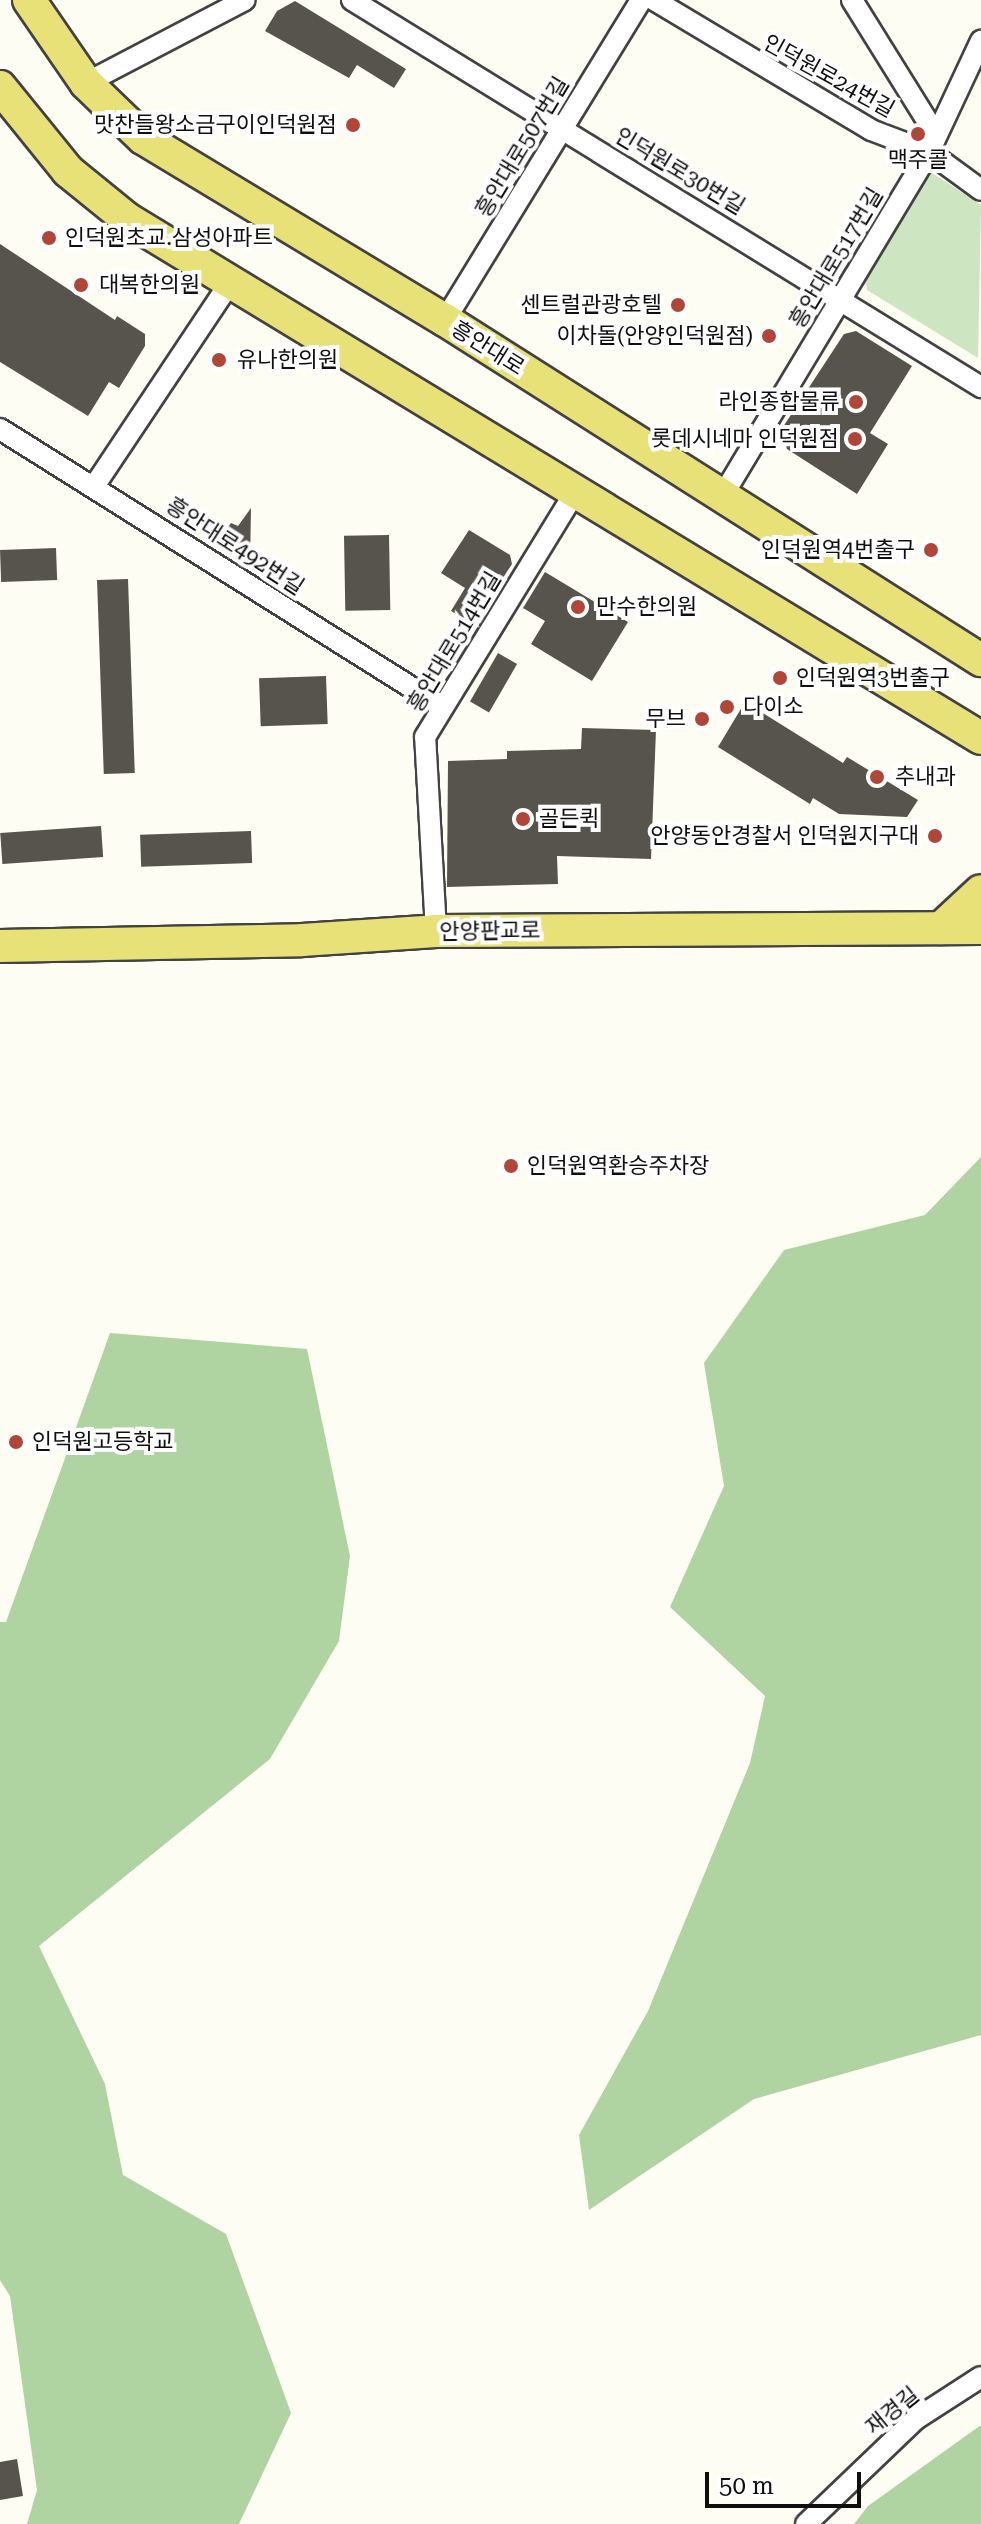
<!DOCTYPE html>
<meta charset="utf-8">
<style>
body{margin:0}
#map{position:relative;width:981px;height:2524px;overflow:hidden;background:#fefdf3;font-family:"Roboto Serif","Noto Sans KR",serif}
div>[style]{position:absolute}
.green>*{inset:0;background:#cde5c0}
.forest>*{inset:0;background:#afd4a1}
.building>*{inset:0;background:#57534d;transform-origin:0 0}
.roads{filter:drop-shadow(2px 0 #424242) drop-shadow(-2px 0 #424242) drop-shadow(0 2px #424242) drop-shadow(0 -2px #424242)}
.minor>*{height:20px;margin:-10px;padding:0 10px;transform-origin:10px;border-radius:10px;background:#fff}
.primary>*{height:32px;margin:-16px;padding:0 16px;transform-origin:16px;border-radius:16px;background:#e8e178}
.dots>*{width:22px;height:22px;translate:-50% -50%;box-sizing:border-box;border:4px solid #fff;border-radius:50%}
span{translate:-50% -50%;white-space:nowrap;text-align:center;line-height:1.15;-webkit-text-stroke:8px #fff;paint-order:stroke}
.street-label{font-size:22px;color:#0f0f0f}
.poi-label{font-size:22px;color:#0f0f0f}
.right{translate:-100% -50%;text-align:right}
.left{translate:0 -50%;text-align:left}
.scale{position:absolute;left:705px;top:2472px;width:156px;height:36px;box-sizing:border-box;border:4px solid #0f0f0f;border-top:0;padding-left:10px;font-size:24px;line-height:28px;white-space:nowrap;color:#0f0f0f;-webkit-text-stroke:6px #fff;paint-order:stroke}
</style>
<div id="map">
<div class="green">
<i style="clip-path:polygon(929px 171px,981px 205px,978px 358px,867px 290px,864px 264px)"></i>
</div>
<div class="forest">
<i style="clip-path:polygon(981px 1157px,981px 2035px,754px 2099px,589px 2210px,579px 2135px,648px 2011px,750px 1763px,765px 1696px,670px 1607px,724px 1486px,704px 1363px,784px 1250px,925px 1215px)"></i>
<i style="clip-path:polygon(110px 1333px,307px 1349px,350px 1556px,339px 1641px,270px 1759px,39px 1946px,105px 2084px,123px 2175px,226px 2234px,291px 2413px,239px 2524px,27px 2524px,37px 2490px,10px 2296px,0 2280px,0 1622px,6px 1622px)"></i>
<i style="clip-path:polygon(981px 2425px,981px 2524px,854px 2524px,868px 2506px)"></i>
</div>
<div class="building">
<i style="clip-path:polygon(295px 1px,406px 69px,394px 88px,357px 65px,349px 78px,265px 31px,277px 11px)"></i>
<i style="clip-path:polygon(0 244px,115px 320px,117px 316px,145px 334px,145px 346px,119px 388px,109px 382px,88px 416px,0 362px)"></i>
<i style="clip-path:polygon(856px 331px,912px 366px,870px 433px,888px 444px,857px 494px,787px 449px,781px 430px,844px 334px)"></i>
<i style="clip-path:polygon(251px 508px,250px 564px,216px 544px,231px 523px,238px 526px)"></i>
<i style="clip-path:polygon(469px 530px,510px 555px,512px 564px,473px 624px,451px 611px,465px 588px,441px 573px)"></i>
<i style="left:389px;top:535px;width:75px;height:45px;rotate:89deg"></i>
<i style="left:56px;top:548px;width:32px;height:56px;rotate:88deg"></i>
<i style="clip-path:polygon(545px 572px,628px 622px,592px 681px,531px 644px,545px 621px,523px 608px)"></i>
<i style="left:128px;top:579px;width:194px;height:31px;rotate:88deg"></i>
<i style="left:498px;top:653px;width:22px;height:56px;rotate:30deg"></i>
<i style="left:326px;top:676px;width:48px;height:67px;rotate:88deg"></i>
<i style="clip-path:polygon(745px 702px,843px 763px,847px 757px,918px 800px,907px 817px,839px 814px,813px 798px,810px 804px,718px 747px)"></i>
<i style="clip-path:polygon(582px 728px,656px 730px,651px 859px,557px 856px,558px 884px,447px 887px,448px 761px,507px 759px,507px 751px,581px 749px)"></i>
<i style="left:101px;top:826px;width:31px;height:101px;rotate:86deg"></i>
<i style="left:251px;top:831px;width:32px;height:111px;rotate:88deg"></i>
<i style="clip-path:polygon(17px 2459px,23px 2496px,0 2500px,0 2462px)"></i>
</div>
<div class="roads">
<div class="minor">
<i style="left:352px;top:0;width:739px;rotate:31.6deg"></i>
<i style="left:654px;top:0;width:253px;rotate:30.9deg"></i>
<i style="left:871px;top:130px;width:62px;rotate:20.8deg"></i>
<i style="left:929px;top:152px;width:64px;rotate:36.2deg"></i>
<i style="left:852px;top:0;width:159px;rotate:58.1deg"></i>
<i style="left:86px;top:83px;width:179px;rotate:-27.6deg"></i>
<i style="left:445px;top:320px;width:375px;rotate:-58.5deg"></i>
<i style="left:0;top:429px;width:521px;rotate:32.13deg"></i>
<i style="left:95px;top:485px;width:245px;rotate:-56.3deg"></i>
<i style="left:723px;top:495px;width:400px;rotate:-59deg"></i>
<i style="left:929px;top:152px;width:123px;rotate:-64.9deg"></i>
<i style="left:436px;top:931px;width:194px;rotate:-93.2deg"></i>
<i style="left:425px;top:737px;width:291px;rotate:-58.5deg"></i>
<i style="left:806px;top:2524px;width:152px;rotate:-43.7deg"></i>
<i style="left:916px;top:2419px;width:77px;rotate:-32.9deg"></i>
</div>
<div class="primary">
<i style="left:29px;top:0;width:101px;rotate:55.5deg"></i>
<i style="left:86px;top:83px;width:79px;rotate:44deg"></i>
<i style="left:143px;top:138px;width:353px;rotate:31.1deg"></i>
<i style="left:445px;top:320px;width:635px;rotate:32.39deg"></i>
<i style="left:0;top:87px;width:108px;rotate:51deg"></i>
<i style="left:68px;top:171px;width:76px;rotate:39.1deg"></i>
<i style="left:127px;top:219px;width:999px;rotate:31.29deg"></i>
<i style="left:941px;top:928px;width:54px;rotate:-42.8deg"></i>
<i style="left:0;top:946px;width:302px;rotate:-1.1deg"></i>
<i style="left:302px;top:940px;width:134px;rotate:-3.8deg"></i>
<i style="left:436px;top:931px;width:545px;rotate:-0.32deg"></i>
</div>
</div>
<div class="dots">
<i style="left:353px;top:125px;background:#b04637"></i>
<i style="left:918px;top:134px;background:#b04637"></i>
<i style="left:49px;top:238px;background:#b04637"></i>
<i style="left:81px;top:285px;background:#b04637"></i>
<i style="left:678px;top:305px;background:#b04637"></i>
<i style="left:769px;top:336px;background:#b04637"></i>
<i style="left:219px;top:360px;background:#b04637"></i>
<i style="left:856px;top:402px;background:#b04637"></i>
<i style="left:855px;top:439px;background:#b04637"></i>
<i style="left:931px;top:550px;background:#b04637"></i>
<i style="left:578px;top:607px;background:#b04637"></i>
<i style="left:780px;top:678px;background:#b04637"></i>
<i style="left:727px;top:707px;background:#b04637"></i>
<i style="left:702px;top:719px;background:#b04637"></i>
<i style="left:877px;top:777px;background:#b04637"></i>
<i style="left:523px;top:819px;background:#b04637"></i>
<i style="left:935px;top:836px;background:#b04637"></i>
<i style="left:511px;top:1166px;background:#b04637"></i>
<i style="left:16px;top:1442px;background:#b04637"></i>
</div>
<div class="street-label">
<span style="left:829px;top:76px;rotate:29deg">인덕원로24번길</span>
<span style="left:522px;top:147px;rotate:-59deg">흥안대로507번길</span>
<span style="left:680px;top:171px;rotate:31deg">인덕원로30번길</span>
<span style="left:836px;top:258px;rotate:-59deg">흥안대로517번길</span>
<span style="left:488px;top:348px;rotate:32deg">흥안대로</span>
<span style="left:235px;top:546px;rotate:33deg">흥안대로492번길</span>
<span style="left:454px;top:642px;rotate:-59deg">흥안대로514번길</span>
<span style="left:490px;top:931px;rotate:-1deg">안양판교로</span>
<span style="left:892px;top:2411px;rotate:-39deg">재경길</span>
</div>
<div class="poi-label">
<span class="right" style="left:337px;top:125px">맛찬들왕소금구이인덕원점</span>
<span style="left:918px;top:160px">맥주콜</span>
<span class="left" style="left:65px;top:238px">인덕원초교.삼성아파트</span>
<span class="left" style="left:99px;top:285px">대복한의원</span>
<span class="right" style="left:662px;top:305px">센트럴관광호텔</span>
<span class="right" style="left:753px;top:336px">이차돌(안양인덕원점)</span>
<span class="left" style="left:237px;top:360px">유나한의원</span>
<span class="right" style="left:840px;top:402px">라인종합물류</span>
<span class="right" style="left:839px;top:439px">롯데시네마 인덕원점</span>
<span class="right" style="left:915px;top:550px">인덕원역4번출구</span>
<span class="left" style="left:596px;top:607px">만수한의원</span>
<span class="left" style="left:796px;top:678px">인덕원역3번출구</span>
<span class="left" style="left:743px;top:707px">다이소</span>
<span class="right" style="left:686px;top:719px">무브</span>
<span class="left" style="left:895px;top:777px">추내과</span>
<span class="left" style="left:539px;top:819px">골든퀵</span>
<span class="right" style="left:919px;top:836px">안양동안경찰서 인덕원지구대</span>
<span class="left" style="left:527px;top:1166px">인덕원역환승주차장</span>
<span class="left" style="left:32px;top:1442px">인덕원고등학교</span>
</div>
<div class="scale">50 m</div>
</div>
